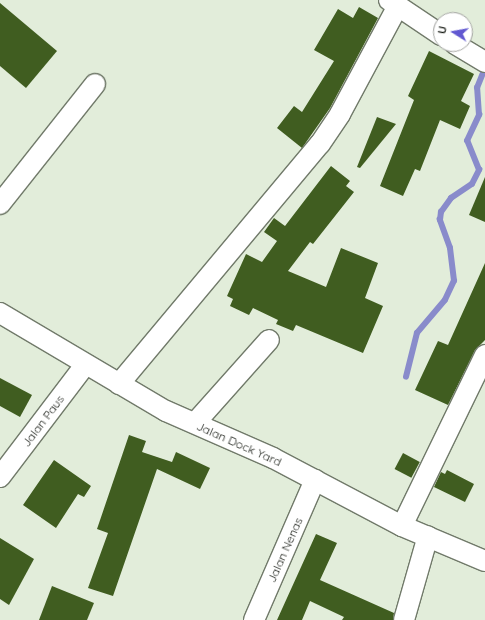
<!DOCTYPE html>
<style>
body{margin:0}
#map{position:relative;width:485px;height:620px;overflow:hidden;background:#e2edda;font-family:Quicksand,sans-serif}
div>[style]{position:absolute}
.stream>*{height:5.5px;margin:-2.75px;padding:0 2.75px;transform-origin:2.75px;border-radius:2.75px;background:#898bcb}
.building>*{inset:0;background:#405d20;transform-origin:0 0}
.roads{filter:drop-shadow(1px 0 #717a6a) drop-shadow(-1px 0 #717a6a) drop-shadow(0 1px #717a6a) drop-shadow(0 -1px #717a6a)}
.minor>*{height:20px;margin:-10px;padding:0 10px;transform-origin:10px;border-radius:10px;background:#fff}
span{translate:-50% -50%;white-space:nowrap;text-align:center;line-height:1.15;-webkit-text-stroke:4px #fff;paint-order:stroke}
.street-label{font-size:12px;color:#181c15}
.north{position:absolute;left:433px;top:12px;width:40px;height:40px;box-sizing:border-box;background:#fff;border:1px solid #a3a4a1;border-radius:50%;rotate:281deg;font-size:11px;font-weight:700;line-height:16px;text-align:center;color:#181c15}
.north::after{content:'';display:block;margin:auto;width:14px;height:18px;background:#6158d1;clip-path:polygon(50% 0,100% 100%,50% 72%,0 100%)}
</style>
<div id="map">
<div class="stream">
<i style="left:406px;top:377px;width:45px;rotate:-76deg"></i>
<i style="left:417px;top:333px;width:43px;rotate:-49.7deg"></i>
<i style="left:445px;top:300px;width:21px;rotate:-65deg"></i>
<i style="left:454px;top:281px;width:33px;rotate:-97deg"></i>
<i style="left:450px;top:248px;width:30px;rotate:-110deg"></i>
<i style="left:440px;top:220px;width:8px;rotate:-83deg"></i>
<i style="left:441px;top:212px;width:17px;rotate:-54deg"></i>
<i style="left:451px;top:198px;width:25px;rotate:-34deg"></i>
<i style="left:472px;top:184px;width:16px;rotate:-63deg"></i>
<i style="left:479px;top:170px;width:31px;rotate:-112deg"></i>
<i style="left:467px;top:141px;width:29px;rotate:-65deg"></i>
<i style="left:479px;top:115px;width:27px;rotate:-94deg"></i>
<i style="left:477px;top:88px;width:22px;rotate:-68deg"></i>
</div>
<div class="building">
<i style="clip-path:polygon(0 3px,57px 51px,26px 88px,0 66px)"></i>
<i style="clip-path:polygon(359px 7px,378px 18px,330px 108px,302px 148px,277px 128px,294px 106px,302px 112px,334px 61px,314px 50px,338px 9px,353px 18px)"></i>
<i style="clip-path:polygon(429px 51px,474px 74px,461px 101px,470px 106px,460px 129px,440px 120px,420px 171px,415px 169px,403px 196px,380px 186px,414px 100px,408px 96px)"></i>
<i style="clip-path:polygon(377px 117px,396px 124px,360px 168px,357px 167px)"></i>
<i style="clip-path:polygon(331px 166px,350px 181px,346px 186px,354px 192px,313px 244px,310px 242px,288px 271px,326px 287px,341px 248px,378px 263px,365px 298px,383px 306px,363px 353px,296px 325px,293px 331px,276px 324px,278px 320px,253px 308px,249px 315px,230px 306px,233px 299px,227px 296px,246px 254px,262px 262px,277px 241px,264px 232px,274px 218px,285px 226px)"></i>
<i style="clip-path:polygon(485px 177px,485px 222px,469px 215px)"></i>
<i style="clip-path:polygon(485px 263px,485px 340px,475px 350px,448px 405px,415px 390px,438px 341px,448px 345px)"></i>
<i style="clip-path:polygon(0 378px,32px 395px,20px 417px,0 406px)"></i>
<i style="clip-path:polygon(129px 435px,146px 441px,142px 452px,172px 462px,176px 452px,210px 468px,200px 489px,157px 469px,113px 596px,88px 588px,108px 533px,97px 529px)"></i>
<i style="left:403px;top:453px;width:19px;height:18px;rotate:28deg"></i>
<i style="clip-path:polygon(54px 460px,91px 486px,84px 497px,78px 494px,56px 528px,23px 505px)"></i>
<i style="clip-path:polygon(447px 470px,474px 484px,465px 502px,434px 487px,441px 472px,445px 474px)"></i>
<i style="clip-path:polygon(316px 534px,337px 543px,320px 580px,394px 613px,393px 620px,342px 620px,344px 617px,310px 601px,302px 620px,277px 620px)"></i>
<i style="clip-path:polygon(0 538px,34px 559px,9px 605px,0 599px)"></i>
<i style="clip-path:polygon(52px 586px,94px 603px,87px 620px,39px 620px)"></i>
</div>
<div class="roads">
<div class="minor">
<i style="left:389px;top:0;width:63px;rotate:33.9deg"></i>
<i style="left:455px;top:44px;width:35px;rotate:31deg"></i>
<i style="left:0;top:204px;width:153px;rotate:-51.6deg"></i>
<i style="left:0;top:313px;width:193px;rotate:30.6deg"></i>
<i style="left:166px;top:411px;width:117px;rotate:23.7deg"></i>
<i style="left:273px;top:458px;width:146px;rotate:27.8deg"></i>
<i style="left:402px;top:526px;width:90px;rotate:22.9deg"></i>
<i style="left:119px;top:384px;width:313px;rotate:-50.1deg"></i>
<i style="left:320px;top:144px;width:36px;rotate:-56deg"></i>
<i style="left:340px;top:114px;width:123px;rotate:-61.8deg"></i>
<i style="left:195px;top:423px;width:111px;rotate:-48.3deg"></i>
<i style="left:0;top:477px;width:141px;rotate:-52.8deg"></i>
<i style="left:402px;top:526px;width:190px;rotate:-64.1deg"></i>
<i style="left:254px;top:620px;width:153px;rotate:-66.5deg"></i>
<i style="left:404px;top:620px;width:87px;rotate:-74.1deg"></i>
</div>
</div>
<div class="street-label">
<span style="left:43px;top:421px;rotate:-53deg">Jalan Paus</span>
<span style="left:239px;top:444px;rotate:24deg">Jalan Dock Yard</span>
<span style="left:285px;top:550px;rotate:-66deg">Jalan Nenas</span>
</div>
<div class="north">U</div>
</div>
